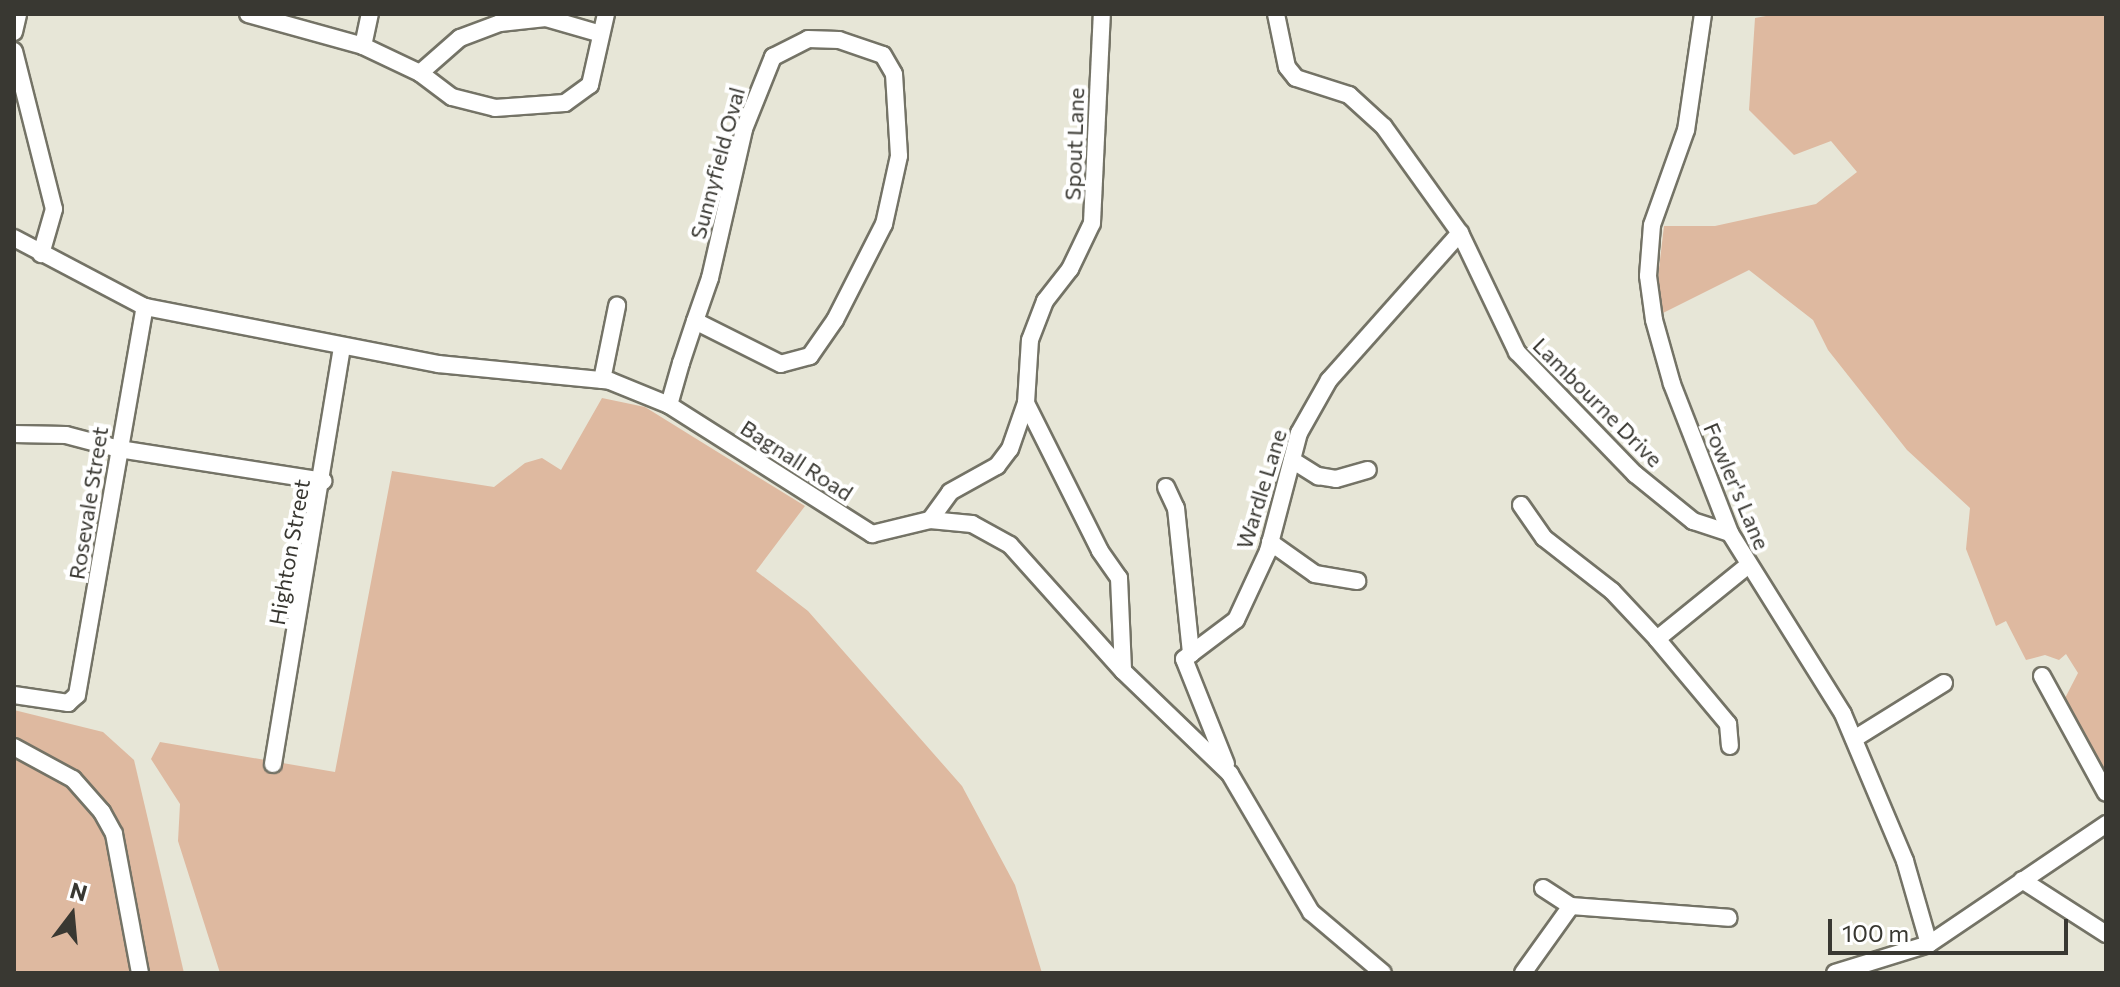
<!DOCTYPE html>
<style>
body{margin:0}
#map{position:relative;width:2120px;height:987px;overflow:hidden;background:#e7e6d7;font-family:Commissioner,sans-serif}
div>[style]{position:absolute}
.green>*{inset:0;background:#deb9a0}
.roads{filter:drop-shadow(2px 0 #747366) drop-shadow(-2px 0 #747366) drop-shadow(0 2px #747366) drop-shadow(0 -2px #747366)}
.minor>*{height:16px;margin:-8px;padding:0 8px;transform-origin:8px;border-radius:8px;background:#fff}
span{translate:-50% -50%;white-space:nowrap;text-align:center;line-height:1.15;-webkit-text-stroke:8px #fff;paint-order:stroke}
.street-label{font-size:22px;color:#393832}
.frame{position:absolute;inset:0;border:16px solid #393832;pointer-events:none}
.north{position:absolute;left:32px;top:875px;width:80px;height:80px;-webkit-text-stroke:6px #fff;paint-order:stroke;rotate:16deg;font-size:22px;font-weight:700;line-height:32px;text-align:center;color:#393832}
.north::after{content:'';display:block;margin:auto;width:28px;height:36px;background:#393832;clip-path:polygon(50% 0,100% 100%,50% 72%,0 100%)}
.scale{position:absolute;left:1828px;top:919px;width:240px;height:36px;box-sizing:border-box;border:4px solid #393832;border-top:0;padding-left:10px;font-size:24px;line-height:28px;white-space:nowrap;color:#393832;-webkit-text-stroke:6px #fff;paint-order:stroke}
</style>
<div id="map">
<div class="green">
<i style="clip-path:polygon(1777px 14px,2106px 14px,2106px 779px,2063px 702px,2078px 673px,2066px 654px,2059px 660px,2045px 655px,2026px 660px,2006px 621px,1996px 626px,1966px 549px,1970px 508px,1907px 450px,1828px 350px,1813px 320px,1749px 270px,1663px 313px,1658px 277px,1664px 226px,1715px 226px,1816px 204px,1857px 172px,1831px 141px,1794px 155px,1749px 110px,1755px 18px)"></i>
<i style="clip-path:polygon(602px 398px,645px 407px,805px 506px,756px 571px,808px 611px,962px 786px,1015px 885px,1042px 973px,220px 973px,178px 841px,180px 804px,151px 759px,160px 742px,335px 772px,392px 471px,494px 487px,525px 463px,542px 458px,561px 470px)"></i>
<i style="clip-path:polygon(14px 710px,103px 732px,134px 760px,184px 973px,14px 973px)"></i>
</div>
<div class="roads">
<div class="minor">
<i style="left:248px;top:14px;width:119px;rotate:15.5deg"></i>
<i style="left:363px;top:46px;width:63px;rotate:25.3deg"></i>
<i style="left:420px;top:73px;width:40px;rotate:37deg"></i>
<i style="left:452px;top:97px;width:44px;rotate:14.3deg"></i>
<i style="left:495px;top:108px;width:70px;rotate:-4.1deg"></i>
<i style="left:565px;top:103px;width:31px;rotate:-36deg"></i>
<i style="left:590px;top:85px;width:73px;rotate:-77.3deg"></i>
<i style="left:1276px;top:14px;width:54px;rotate:78.3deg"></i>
<i style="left:1287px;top:67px;width:14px;rotate:51deg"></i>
<i style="left:1296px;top:78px;width:56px;rotate:17.8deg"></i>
<i style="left:1349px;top:95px;width:47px;rotate:42.4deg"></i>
<i style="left:1384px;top:127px;width:130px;rotate:54.4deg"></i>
<i style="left:1460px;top:233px;width:132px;rotate:64.4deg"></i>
<i style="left:1517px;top:352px;width:170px;rotate:46deg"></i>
<i style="left:1635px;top:474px;width:75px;rotate:39deg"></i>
<i style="left:1693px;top:521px;width:39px;rotate:18deg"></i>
<i style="left:1703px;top:14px;width:117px;rotate:98.3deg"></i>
<i style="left:1686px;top:130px;width:101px;rotate:109.7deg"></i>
<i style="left:1652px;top:225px;width:51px;rotate:94.5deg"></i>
<i style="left:1648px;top:276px;width:44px;rotate:82.2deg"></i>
<i style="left:1654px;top:320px;width:66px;rotate:74.3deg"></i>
<i style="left:1672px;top:384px;width:160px;rotate:68.7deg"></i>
<i style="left:1730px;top:533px;width:213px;rotate:58deg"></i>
<i style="left:1843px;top:714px;width:160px;rotate:67.1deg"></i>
<i style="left:1905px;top:861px;width:86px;rotate:73.9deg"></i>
<i style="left:14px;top:32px;width:18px;rotate:-77deg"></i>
<i style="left:363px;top:46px;width:33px;rotate:-78deg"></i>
<i style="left:14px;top:51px;width:163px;rotate:75.8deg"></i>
<i style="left:54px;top:209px;width:47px;rotate:106.1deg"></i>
<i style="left:420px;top:73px;width:53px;rotate:-41.2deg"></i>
<i style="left:460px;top:38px;width:43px;rotate:-20.6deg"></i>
<i style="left:500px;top:23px;width:46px;rotate:-6.2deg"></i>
<i style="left:546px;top:18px;width:57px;rotate:16.2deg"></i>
<i style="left:14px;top:238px;width:148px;rotate:27.8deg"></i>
<i style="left:145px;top:307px;width:298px;rotate:11deg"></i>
<i style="left:438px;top:364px;width:173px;rotate:5.6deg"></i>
<i style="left:610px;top:381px;width:64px;rotate:22.1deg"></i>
<i style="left:669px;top:405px;width:241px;rotate:32.4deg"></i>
<i style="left:872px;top:534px;width:60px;rotate:-13.6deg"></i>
<i style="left:930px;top:520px;width:42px;rotate:5.4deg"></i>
<i style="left:972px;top:524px;width:43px;rotate:28.9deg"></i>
<i style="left:1010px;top:545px;width:169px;rotate:48.1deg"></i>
<i style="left:1123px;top:671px;width:149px;rotate:43.9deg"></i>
<i style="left:1230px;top:774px;width:160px;rotate:59.6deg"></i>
<i style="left:1311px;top:912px;width:94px;rotate:40.3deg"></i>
<i style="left:602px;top:380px;width:76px;rotate:-78.5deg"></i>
<i style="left:1026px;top:403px;width:165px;rotate:63.4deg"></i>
<i style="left:1100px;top:551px;width:33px;rotate:55deg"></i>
<i style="left:1119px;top:578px;width:93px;rotate:87.5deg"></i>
<i style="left:669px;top:405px;width:44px;rotate:-74.1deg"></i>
<i style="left:681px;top:363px;width:44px;rotate:-71.6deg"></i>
<i style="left:695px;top:321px;width:46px;rotate:-70.8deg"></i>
<i style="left:710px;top:278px;width:153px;rotate:-77.1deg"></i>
<i style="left:744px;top:129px;width:78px;rotate:-68.1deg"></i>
<i style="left:773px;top:57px;width:39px;rotate:-27deg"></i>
<i style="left:808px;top:39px;width:31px;rotate:2deg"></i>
<i style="left:839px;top:40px;width:46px;rotate:18.8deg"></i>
<i style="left:883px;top:55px;width:22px;rotate:60deg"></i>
<i style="left:894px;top:74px;width:82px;rotate:86.5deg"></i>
<i style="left:899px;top:156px;width:70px;rotate:102.4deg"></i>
<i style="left:884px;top:224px;width:108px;rotate:117deg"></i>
<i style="left:835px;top:320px;width:44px;rotate:124.8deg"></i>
<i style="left:810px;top:356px;width:30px;rotate:165deg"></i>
<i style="left:781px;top:364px;width:96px;rotate:-153.4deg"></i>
<i style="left:14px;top:434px;width:52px;rotate:1.1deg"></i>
<i style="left:66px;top:435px;width:55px;rotate:14.8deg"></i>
<i style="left:119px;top:449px;width:207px;rotate:8.9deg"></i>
<i style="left:1292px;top:460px;width:31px;rotate:32deg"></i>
<i style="left:1318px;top:476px;width:18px;rotate:9deg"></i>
<i style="left:1336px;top:479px;width:33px;rotate:-16deg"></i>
<i style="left:1166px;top:487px;width:23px;rotate:65deg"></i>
<i style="left:1176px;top:508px;width:147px;rotate:84.1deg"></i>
<i style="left:1521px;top:505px;width:40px;rotate:55.1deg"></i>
<i style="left:1544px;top:538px;width:86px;rotate:37.9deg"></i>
<i style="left:1612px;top:591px;width:66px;rotate:46.8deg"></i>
<i style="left:1657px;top:639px;width:111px;rotate:50.1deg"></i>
<i style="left:1728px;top:724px;width:22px;rotate:85deg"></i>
<i style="left:930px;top:520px;width:34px;rotate:-54deg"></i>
<i style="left:950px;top:492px;width:54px;rotate:-29deg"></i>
<i style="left:997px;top:466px;width:21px;rotate:-53deg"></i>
<i style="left:1010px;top:449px;width:49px;rotate:-70.8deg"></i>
<i style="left:1026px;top:403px;width:63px;rotate:-86.4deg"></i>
<i style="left:1030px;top:340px;width:42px;rotate:-69deg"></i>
<i style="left:1045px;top:301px;width:41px;rotate:-52deg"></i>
<i style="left:1070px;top:269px;width:51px;rotate:-64.4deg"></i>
<i style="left:1092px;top:223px;width:209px;rotate:-87.3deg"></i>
<i style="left:1270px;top:542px;width:55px;rotate:35.4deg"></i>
<i style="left:1315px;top:574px;width:43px;rotate:9.5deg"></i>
<i style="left:1657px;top:639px;width:116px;rotate:-39deg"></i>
<i style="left:2042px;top:676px;width:133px;rotate:61.3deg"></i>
<i style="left:14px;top:695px;width:55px;rotate:8.4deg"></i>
<i style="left:68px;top:703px;width:12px;rotate:-42deg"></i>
<i style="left:77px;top:695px;width:394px;rotate:-80.1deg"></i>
<i style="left:1854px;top:739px;width:106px;rotate:-31.9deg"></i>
<i style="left:14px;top:747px;width:67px;rotate:28.5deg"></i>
<i style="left:73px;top:779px;width:44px;rotate:48.7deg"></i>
<i style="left:102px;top:812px;width:25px;rotate:61deg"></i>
<i style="left:114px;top:834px;width:141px;rotate:79.4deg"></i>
<i style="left:273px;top:764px;width:422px;rotate:-80.6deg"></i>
<i style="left:1226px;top:764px;width:113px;rotate:-111.8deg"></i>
<i style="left:1184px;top:659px;width:65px;rotate:-36.9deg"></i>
<i style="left:1236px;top:620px;width:76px;rotate:-65.1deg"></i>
<i style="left:1268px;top:551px;width:122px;rotate:-75.3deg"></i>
<i style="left:1299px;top:433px;width:61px;rotate:-60.5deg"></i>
<i style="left:1329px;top:380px;width:197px;rotate:-48.3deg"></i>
<i style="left:2022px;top:880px;width:100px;rotate:32.7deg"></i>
<i style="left:1543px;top:888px;width:33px;rotate:33deg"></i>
<i style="left:1571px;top:906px;width:158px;rotate:4.3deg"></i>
<i style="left:1523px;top:973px;width:82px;rotate:-54.4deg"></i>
<i style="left:1835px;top:973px;width:98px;rotate:-17.1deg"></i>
<i style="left:1929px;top:944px;width:214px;rotate:-34.1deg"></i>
</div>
</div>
<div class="street-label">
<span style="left:1074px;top:144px;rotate:-88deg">Spout Lane</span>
<span style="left:717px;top:163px;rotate:-75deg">Sunnyfield Oval</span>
<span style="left:1598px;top:402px;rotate:45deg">Lambourne Drive</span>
<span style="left:797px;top:460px;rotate:33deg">Bagnall Road</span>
<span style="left:1737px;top:486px;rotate:67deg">Fowler's Lane</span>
<span style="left:1261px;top:489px;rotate:-73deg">Wardle Lane</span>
<span style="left:88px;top:503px;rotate:-81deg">Rosevale Street</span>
<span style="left:289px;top:552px;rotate:-80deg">Highton Street</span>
</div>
<div class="frame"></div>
<div class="north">N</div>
<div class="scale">100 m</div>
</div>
